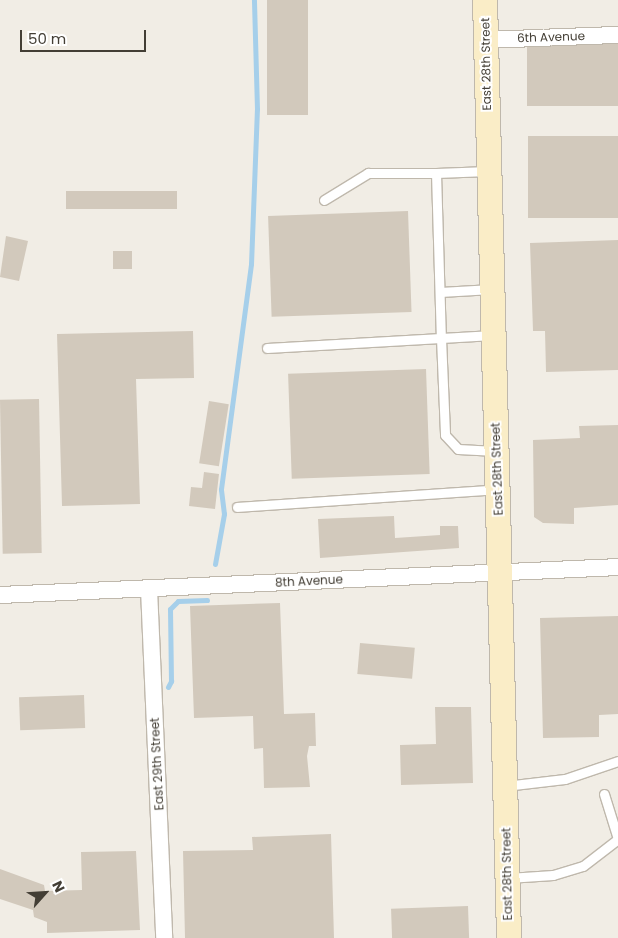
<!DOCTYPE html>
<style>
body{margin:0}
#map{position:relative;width:618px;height:938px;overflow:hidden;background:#f1ede5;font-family:Poppins,sans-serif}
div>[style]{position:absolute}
.stream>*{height:5px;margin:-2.5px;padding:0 2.5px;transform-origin:2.5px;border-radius:2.5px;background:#a6cfea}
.building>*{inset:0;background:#d2c9bc;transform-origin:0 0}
.roads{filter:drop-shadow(1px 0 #bfb8ac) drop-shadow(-1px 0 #bfb8ac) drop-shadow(0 1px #bfb8ac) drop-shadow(0 -1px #bfb8ac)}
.lane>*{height:9px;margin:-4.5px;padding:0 4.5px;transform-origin:4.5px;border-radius:4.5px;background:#fff}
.street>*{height:16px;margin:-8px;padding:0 8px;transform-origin:8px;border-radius:8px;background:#fff}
.secondary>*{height:24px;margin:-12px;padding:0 12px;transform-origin:12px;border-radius:12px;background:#faedc7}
span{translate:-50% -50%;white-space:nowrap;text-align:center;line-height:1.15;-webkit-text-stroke:4px #fff;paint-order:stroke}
.street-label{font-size:12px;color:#433e35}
.north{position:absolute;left:20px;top:868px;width:50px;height:50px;-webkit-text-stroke:4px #fff;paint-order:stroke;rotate:64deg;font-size:14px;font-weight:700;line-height:20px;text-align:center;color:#433e35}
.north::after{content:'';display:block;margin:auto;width:18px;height:22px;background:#433e35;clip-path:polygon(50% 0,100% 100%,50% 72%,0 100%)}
.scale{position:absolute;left:20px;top:30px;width:126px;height:22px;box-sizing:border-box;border:2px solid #433e35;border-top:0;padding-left:6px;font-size:15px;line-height:18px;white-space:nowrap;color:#433e35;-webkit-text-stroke:4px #fff;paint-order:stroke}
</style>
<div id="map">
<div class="stream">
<i style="left:215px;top:564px;width:51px;rotate:-79.8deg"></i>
<i style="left:224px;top:514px;width:25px;rotate:-97deg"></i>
<i style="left:221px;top:489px;width:227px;rotate:-82.4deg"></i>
<i style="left:251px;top:264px;width:155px;rotate:-87.8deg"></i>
<i style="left:257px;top:109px;width:109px;rotate:-91.6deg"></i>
<i style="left:168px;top:687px;width:7px;rotate:-63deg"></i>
<i style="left:171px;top:681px;width:72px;rotate:-90.8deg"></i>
<i style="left:170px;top:609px;width:11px;rotate:-45deg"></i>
<i style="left:178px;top:601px;width:29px;rotate:-2deg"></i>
</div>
<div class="building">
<i style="left:267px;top:0;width:41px;height:115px"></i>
<i style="left:527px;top:42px;width:91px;height:64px"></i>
<i style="left:618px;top:136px;width:82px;height:90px;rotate:90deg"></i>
<i style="left:177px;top:191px;width:18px;height:111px;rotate:90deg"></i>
<i style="left:408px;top:211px;width:101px;height:140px;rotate:88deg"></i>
<i style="clip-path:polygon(6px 236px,28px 241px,19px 281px,0 277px)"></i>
<i style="clip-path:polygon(618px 240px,618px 370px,546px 372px,545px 331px,533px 331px,530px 243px)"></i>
<i style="left:113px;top:251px;width:19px;height:18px"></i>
<i style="clip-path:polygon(193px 331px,194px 378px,136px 379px,140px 504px,62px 506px,57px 334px)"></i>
<i style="left:426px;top:369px;width:105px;height:138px;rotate:88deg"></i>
<i style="left:39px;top:399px;width:154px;height:39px;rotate:89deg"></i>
<i style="left:209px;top:401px;width:20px;height:63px;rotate:9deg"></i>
<i style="clip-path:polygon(618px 425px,618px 505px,574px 508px,574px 524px,543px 523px,534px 517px,533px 440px,580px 438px,579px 426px)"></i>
<i style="clip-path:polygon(204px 472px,219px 474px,215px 509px,189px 506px,191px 487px,202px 488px)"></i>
<i style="clip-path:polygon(394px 516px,395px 538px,440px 535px,440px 526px,458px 526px,459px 548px,320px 558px,318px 519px)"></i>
<i style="clip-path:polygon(280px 603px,284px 714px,315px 713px,316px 746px,309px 746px,307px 756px,310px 787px,264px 788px,263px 748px,254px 749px,253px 716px,194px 718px,190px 606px)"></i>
<i style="clip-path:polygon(618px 616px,618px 714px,599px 715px,599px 737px,543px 738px,540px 618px)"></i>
<i style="left:360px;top:643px;width:55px;height:31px;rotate:5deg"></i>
<i style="left:84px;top:695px;width:33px;height:65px;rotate:88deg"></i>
<i style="clip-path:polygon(435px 707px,471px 707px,473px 783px,401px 785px,400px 745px,436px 744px)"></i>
<i style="clip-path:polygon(331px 834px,334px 938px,185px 938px,183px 851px,253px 850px,252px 837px)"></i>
<i style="clip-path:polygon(136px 851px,140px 930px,47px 933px,47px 922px,34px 917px,33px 910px,0 899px,0 869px,44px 885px,45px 891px,82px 890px,81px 852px)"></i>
<i style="left:468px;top:906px;width:32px;height:77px;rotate:88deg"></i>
</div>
<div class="roads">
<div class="lane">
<i style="left:488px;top:171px;width:52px;rotate:177.8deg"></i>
<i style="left:436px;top:173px;width:165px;rotate:88.3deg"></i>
<i style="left:441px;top:338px;width:52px;rotate:-3.3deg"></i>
<i style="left:324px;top:200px;width:52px;rotate:-31.5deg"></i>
<i style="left:368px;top:173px;width:68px"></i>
<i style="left:440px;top:292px;width:52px;rotate:-3.3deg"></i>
<i style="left:267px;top:348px;width:174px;rotate:-3.3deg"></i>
<i style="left:441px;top:338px;width:97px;rotate:87.6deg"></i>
<i style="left:445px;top:435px;width:19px;rotate:47deg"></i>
<i style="left:458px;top:449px;width:38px;rotate:3deg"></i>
<i style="left:237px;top:507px;width:262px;rotate:-3.9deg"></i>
<i style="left:505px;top:786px;width:60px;rotate:-6.7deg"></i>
<i style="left:565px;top:779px;width:56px;rotate:-18.8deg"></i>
<i style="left:604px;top:794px;width:47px;rotate:72.7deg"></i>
<i style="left:508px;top:878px;width:45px;rotate:-3.8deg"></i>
<i style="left:553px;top:875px;width:31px;rotate:-17deg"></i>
<i style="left:583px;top:866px;width:44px;rotate:-37.6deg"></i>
</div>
<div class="street">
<i style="left:485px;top:40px;width:133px;rotate:-2.2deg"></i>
<i style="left:149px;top:589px;width:349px;rotate:87.5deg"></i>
<i style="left:0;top:595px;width:619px;rotate:-2.59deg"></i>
</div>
<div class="secondary">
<i style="left:485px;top:0;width:938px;rotate:88.53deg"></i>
</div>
</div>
<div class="street-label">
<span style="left:551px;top:37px;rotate:-2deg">6th Avenue</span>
<span style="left:486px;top:64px;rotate:-91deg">East 28th Street</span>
<span style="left:497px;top:469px;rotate:-92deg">East 28th Street</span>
<span style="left:309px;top:581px;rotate:-3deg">8th Avenue</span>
<span style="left:157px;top:764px;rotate:-93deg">East 29th Street</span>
<span style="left:507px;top:874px;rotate:-91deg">East 28th Street</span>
</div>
<div class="north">N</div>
<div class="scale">50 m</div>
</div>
